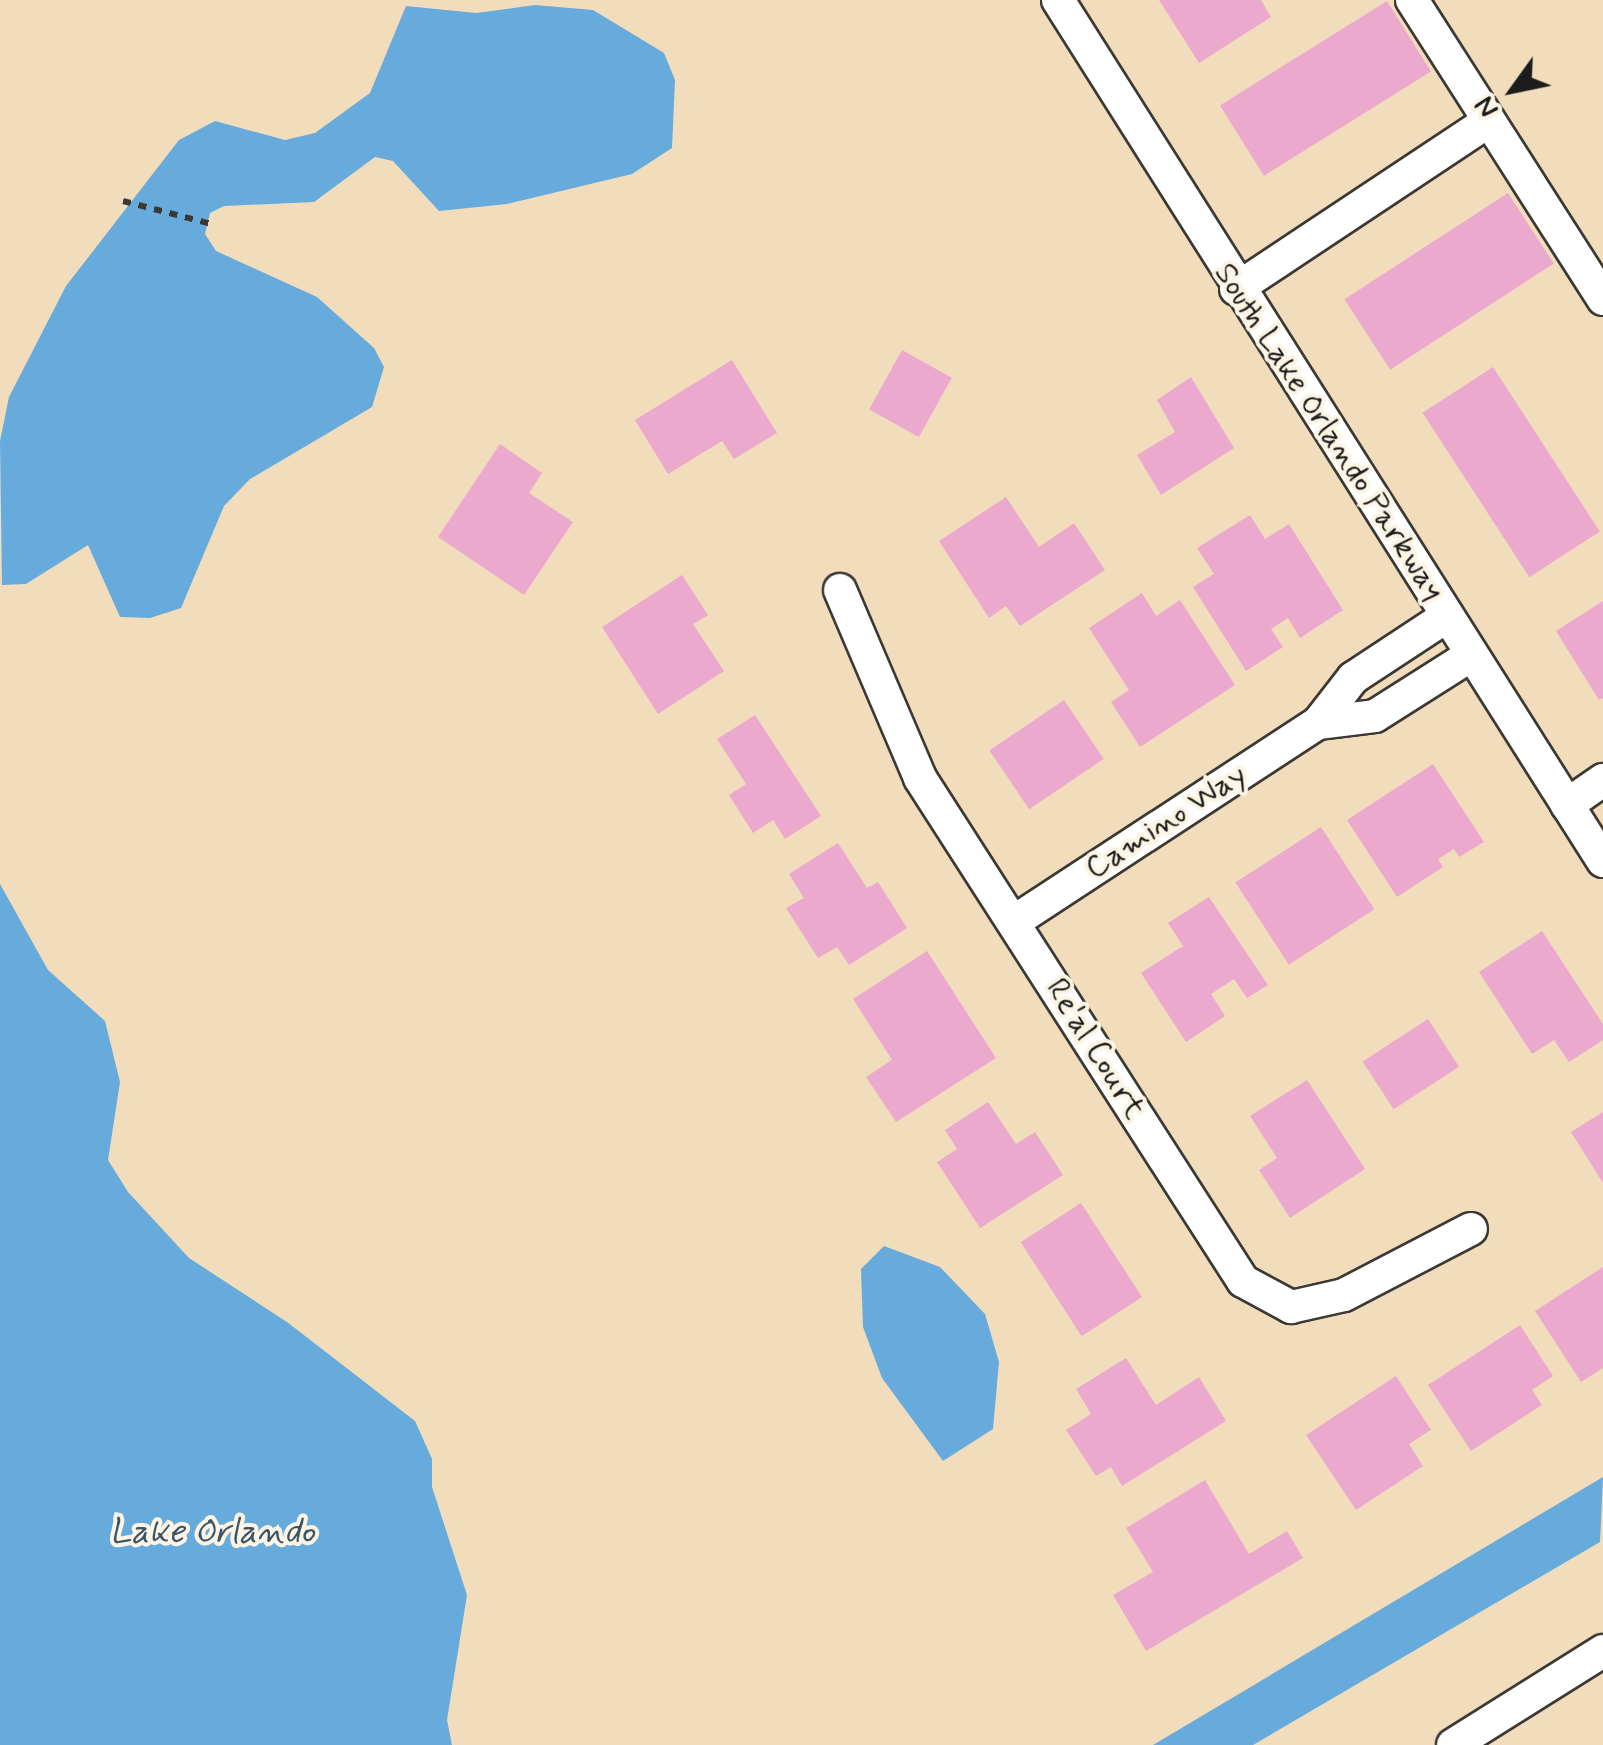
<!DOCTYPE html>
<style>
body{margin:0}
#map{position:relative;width:1603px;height:1745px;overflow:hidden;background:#f1ddbc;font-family:Mynerve,sans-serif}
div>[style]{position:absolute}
.water>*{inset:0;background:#67aadc}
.building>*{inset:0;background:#eca9ce;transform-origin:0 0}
.path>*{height:6px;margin-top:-3px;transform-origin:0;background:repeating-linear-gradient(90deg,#3c3934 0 8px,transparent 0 16px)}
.roads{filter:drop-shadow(2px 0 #3c3934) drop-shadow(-2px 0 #3c3934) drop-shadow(0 2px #3c3934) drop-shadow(0 -2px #3c3934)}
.minor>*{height:32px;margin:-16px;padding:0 16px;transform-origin:16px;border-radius:16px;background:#fff}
span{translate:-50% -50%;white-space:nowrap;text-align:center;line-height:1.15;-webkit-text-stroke:8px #fcf5e5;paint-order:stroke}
.street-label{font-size:32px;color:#1c1c1c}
.water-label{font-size:35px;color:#3a5569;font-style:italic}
.north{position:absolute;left:1463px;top:40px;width:100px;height:100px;-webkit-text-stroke:8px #fcf5e5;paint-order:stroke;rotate:237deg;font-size:28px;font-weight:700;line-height:40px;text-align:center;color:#1c1c1c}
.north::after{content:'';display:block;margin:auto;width:35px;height:45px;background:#1c1c1c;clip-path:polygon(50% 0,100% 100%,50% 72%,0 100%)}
</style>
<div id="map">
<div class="water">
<i style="clip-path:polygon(535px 5px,593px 10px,664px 53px,675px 80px,672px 148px,632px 174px,507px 204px,439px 211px,393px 161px,375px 157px,314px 202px,224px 206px,210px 213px,205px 234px,216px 251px,317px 297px,374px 348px,384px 367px,372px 407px,250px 479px,224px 506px,181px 608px,150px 618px,120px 617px,88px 545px,26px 584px,2px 585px,0 441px,9px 397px,66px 286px,179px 140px,215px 121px,285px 140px,315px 133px,370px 93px,406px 6px,476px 13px)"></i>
<i style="clip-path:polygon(0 884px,48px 970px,105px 1021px,120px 1082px,108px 1160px,128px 1192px,189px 1258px,287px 1322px,415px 1421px,432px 1459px,432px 1487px,467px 1595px,447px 1720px,452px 1745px,0 1745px)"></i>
<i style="clip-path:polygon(884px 1246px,940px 1267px,985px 1314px,999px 1362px,993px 1429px,943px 1461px,882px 1378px,863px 1327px,861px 1269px)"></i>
<i style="clip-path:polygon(1603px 1477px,1600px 1542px,1253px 1745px,1153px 1745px)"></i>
</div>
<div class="building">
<i style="clip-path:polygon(1159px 0,1261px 0,1271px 17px,1199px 63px)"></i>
<i style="left:1387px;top:1px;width:83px;height:197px;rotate:58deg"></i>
<i style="left:1508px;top:193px;width:84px;height:195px;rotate:57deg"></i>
<i style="left:902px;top:350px;width:57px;height:68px;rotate:29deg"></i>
<i style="clip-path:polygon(732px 360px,777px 433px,734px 459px,722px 441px,668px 474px,635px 420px)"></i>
<i style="left:1493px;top:367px;width:196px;height:84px;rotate:57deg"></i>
<i style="clip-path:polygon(1191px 377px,1234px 448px,1161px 495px,1137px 455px,1175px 432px,1157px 400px)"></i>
<i style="clip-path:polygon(500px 444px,542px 473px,529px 493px,573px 522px,524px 595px,438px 537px)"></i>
<i style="clip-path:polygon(1006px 497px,1039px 547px,1074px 523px,1105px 570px,1020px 626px,1006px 606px,989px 618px,939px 541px)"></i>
<i style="clip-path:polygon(1250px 515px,1265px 539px,1289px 524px,1343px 610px,1300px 638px,1288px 618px,1271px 629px,1283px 647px,1246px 671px,1193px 587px,1214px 574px,1197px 548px)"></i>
<i style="clip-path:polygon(682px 575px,708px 615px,693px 624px,724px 671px,658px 714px,602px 627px)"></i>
<i style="clip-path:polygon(1142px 593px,1156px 616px,1180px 600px,1235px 685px,1140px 747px,1111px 702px,1129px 690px,1089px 628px)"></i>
<i style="clip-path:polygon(1603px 601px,1603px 698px,1599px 700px,1556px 631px)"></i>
<i style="left:1064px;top:700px;width:71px;height:90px;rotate:56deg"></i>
<i style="clip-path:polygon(755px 715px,821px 816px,785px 839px,773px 820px,753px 833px,729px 795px,746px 784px,717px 739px)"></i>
<i style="clip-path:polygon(1433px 764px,1484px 842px,1459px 857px,1454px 849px,1438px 859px,1443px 867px,1397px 897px,1347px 820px)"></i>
<i style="left:1321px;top:827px;width:98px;height:102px;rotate:57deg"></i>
<i style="clip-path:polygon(838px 843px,867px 888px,878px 882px,907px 928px,849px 965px,837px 947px,818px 958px,786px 908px,804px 898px,789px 874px)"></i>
<i style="clip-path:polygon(1209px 897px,1268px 985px,1247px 998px,1234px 979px,1211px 994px,1225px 1016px,1186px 1042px,1141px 973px,1183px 946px,1168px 923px)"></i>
<i style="clip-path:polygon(1542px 931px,1603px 1024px,1603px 1040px,1569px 1062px,1554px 1040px,1532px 1054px,1479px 972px)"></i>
<i style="clip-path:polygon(927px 951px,996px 1058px,896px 1122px,866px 1077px,892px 1060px,853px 999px)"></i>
<i style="left:1428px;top:1019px;width:57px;height:78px;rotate:57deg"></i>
<i style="clip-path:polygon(1307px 1080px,1365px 1169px,1290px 1218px,1259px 1170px,1277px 1158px,1250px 1116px)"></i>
<i style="clip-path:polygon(988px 1102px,1016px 1144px,1035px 1132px,1063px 1175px,980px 1228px,937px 1162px,957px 1149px,945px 1130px)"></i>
<i style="clip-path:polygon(1603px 1112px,1603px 1183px,1571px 1132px)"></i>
<i style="left:1081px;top:1203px;width:112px;height:72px;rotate:57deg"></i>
<i style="clip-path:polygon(1603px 1267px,1603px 1368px,1581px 1382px,1535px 1311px)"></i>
<i style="clip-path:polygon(1520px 1325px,1553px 1376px,1532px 1390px,1542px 1405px,1471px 1451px,1428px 1385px)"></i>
<i style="clip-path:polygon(1126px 1358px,1156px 1405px,1199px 1377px,1226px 1421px,1122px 1486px,1111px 1467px,1096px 1476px,1066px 1430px,1091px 1414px,1076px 1389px)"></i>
<i style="clip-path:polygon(1396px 1376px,1431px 1430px,1409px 1444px,1423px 1466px,1356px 1510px,1306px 1435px)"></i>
<i style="clip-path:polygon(1205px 1480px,1249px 1554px,1287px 1531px,1303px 1558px,1146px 1651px,1113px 1595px,1153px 1572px,1126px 1528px)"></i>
</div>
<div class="path">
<i style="left:123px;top:201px;width:92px;rotate:14.5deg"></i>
</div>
<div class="roads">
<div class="minor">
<i style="left:1058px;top:0;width:1019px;rotate:57.67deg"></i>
<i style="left:1412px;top:0;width:355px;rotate:57.4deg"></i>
<i style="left:1236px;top:289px;width:304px;rotate:-33.6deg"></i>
<i style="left:840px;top:590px;width:204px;rotate:66.9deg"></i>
<i style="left:920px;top:778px;width:598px;rotate:57.29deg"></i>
<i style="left:1243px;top:1281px;width:55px;rotate:28.4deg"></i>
<i style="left:1291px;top:1307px;width:54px;rotate:-12.8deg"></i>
<i style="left:1344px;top:1295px;width:143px;rotate:-27.5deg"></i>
<i style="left:1318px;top:723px;width:57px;rotate:-7deg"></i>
<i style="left:1375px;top:716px;width:114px;rotate:-32.4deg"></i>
<i style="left:1567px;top:805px;width:44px;rotate:-34.8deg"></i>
<i style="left:1015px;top:921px;width:362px;rotate:-33.2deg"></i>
<i style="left:1318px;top:723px;width:57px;rotate:-52.1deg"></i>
<i style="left:1353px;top:678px;width:113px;rotate:-33.4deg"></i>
<i style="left:1453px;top:1745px;width:177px;rotate:-32.1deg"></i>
</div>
</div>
<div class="street-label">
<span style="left:1329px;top:432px;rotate:57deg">South Lake Orlando Parkway</span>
<span style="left:1166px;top:822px;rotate:-33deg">Camino Way</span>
<span style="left:1095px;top:1049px;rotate:58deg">Re'al Court</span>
</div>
<div class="water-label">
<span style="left:212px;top:1532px">Lake Orlando</span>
</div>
<div class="north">N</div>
</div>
